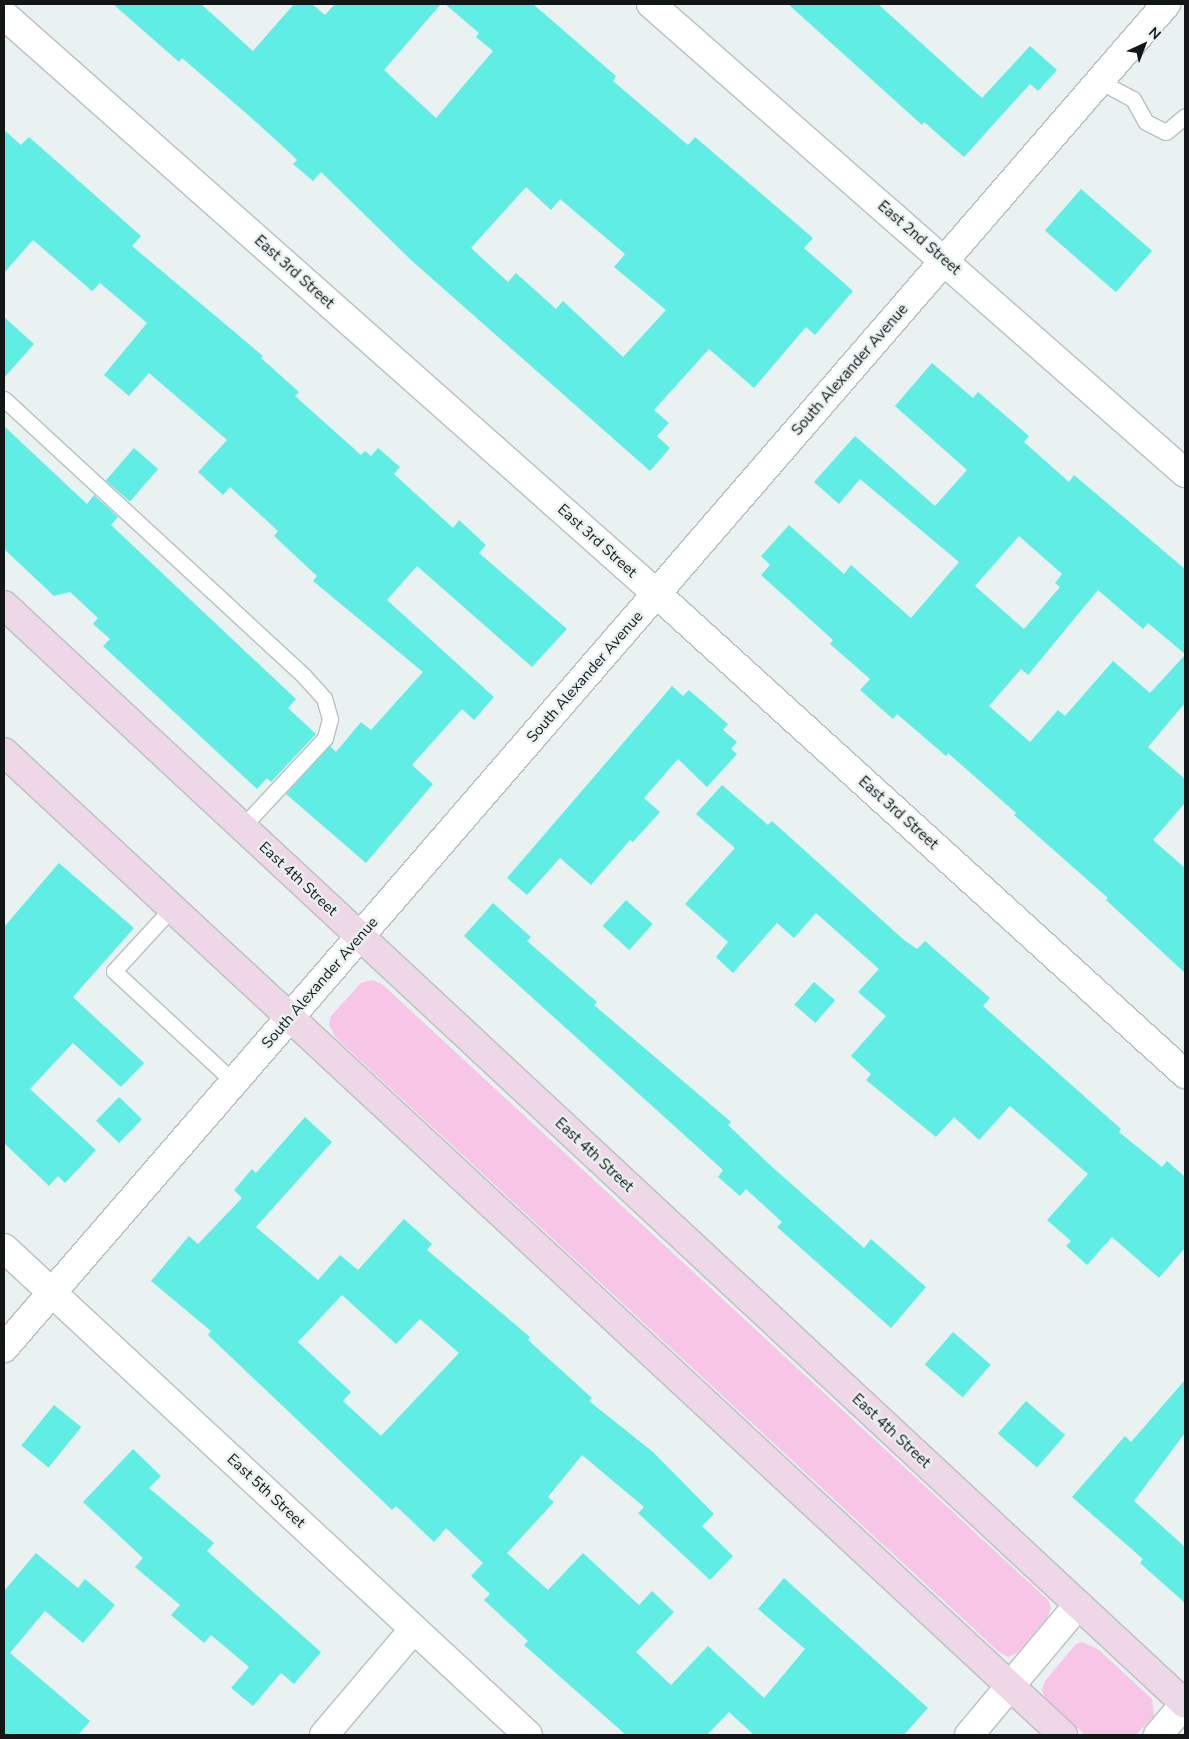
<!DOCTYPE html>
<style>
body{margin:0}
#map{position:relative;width:1189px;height:1739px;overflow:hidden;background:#e9f2f1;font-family:"Nunito Sans",sans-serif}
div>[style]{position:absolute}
.green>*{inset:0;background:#f7c5e6}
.building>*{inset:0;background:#60ede3;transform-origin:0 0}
.roads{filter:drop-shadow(1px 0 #b8c1c0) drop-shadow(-1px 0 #b8c1c0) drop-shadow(0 1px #b8c1c0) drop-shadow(0 -1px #b8c1c0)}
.lane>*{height:15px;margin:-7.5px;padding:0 7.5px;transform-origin:7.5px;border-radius:7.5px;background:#fff}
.street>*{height:28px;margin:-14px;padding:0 14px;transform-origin:14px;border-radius:14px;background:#fff}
.secondary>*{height:28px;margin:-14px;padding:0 14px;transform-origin:14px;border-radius:14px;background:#eed8e8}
span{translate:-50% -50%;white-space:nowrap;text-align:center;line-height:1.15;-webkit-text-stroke:4.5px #e9f2f1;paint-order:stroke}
.street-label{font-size:15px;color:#131616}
.frame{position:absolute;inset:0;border:5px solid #131616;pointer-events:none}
.north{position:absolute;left:1119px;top:20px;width:50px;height:50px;-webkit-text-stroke:4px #e9f2f1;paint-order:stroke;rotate:43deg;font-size:14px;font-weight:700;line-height:20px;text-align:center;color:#131616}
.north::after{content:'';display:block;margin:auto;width:18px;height:22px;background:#131616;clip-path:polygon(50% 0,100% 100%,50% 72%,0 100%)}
</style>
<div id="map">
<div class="green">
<i style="clip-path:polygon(372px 980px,382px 984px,1048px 1600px,1051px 1608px,1048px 1617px,1017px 1653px,1008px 1657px,999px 1652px,335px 1037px,329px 1024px,331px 1016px,361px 983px)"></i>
<i style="clip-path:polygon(1082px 1642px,1098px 1649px,1152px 1699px,1154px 1716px,1136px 1735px,1085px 1735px,1045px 1698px,1042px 1690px,1045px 1681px,1076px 1644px)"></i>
</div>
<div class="building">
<i style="clip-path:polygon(evenodd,113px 4px,201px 4px,253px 51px,294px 4px,312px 4px,325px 15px,335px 4px,441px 4px,384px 70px,436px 118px,493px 51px,476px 37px,479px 33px,445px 4px,533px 4px,616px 76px,613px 81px,688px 145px,695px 137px,813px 238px,804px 248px,853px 291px,815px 335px,806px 327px,754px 388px,709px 349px,654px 410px,669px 423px,657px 436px,670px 448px,650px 471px,411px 260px,321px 172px,313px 181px,293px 164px,297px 160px,289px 152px,247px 114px,182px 58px,179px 62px,113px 4px,526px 187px,551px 210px,560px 199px,625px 254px,614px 267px,666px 310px,623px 357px,563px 301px,556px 309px,516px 273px,508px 282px,471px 248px,526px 187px)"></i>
<i style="clip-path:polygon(788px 4px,878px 4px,982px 98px,1030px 46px,1057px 70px,1038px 91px,1030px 84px,964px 157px,924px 122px,922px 125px)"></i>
<i style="clip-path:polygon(4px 130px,21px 145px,29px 137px,80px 182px,141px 236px,132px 246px,263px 356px,261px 358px,299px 392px,295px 396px,361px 455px,365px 451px,371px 456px,378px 448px,400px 467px,394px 474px,453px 528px,459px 520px,486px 545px,479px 553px,567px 629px,532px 667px,417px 566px,387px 600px,494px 697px,474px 720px,462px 709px,412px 765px,433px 784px,366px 863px,286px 794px,330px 746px,336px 752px,361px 722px,371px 730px,423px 672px,313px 581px,317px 576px,274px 536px,278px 531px,230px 487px,223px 495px,198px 472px,227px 440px,149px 373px,129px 396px,104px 375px,147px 323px,100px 283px,92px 291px,33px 240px,4px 273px)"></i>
<i style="left:1081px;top:189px;width:94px;height:55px;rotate:41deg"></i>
<i style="clip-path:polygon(4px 317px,34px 344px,4px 378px)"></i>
<i style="clip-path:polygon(evenodd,932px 363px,973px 398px,978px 392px,1029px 436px,1024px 442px,1069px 482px,1074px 475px,1185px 569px,1185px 654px,1148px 623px,1143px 629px,1098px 590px,1028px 675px,1021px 669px,989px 706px,1030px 742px,1058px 710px,1065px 716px,1113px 661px,1150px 693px,1185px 655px,1185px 703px,1148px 747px,1185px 779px,1185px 803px,1153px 840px,1185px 868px,1185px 973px,1106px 900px,1108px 898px,1014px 815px,1016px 813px,948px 753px,946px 756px,897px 714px,893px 719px,860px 690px,870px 679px,830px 644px,833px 640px,761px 575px,770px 565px,761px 556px,789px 525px,844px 574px,851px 565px,911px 618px,959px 562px,860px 479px,839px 504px,814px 482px,855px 436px,935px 506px,967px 470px,895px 406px,932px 363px,1019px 536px,1062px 574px,1055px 583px,1060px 587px,1024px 629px,975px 586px,1019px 536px)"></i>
<i style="clip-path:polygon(4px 426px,87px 504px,94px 495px,118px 517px,111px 525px,296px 699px,288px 708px,316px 734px,271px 782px,267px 778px,257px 789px,103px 646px,110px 639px,93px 624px,98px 618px,70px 592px,54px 596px,4px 549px)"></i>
<i style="left:134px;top:448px;width:32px;height:43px;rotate:41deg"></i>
<i style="clip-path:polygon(672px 686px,683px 696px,689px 690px,728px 724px,723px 730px,737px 742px,731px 749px,737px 754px,707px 787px,678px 759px,644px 798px,660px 812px,633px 842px,630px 840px,591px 885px,560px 858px,527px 895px,507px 878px)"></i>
<i style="clip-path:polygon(722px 785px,768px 825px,772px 821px,904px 940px,917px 949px,925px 941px,990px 998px,983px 1006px,1121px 1129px,1119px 1132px,1162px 1167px,1167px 1161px,1185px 1177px,1185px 1248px,1159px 1278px,1112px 1237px,1087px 1265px,1066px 1246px,1071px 1241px,1047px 1220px,1088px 1174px,1010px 1106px,979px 1140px,954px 1117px,936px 1137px,866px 1080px,871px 1074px,851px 1056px,886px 1016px,858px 992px,879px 969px,816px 913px,794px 938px,777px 923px,733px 973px,716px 957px,728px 942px,685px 904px,735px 848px,696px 814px)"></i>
<i style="clip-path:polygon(59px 863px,134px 928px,73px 997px,144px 1063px,121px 1087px,73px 1043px,30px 1089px,96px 1150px,65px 1183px,58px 1176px,49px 1186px,4px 1143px,4px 927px)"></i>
<i style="left:626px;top:900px;width:36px;height:35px;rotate:42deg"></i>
<i style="clip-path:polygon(493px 903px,531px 937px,527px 941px,597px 1002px,594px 1005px,731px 1122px,728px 1125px,771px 1166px,864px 1248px,871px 1239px,926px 1287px,891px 1328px,777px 1227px,782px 1222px,746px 1189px,740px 1196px,718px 1177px,723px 1170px,464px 936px)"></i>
<i style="left:814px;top:982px;width:28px;height:30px;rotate:41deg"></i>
<i style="left:119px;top:1097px;width:32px;height:33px;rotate:44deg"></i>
<i style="clip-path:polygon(evenodd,305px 1117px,332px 1142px,256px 1227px,318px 1280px,340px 1255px,358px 1270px,404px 1219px,432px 1244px,427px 1250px,530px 1337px,528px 1340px,592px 1398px,589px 1401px,653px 1452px,714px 1514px,702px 1526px,733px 1556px,710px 1580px,638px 1513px,644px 1507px,582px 1455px,548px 1497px,554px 1502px,507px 1553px,548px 1590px,583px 1553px,639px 1605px,652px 1591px,674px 1612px,636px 1652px,671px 1685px,708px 1646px,764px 1698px,805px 1649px,758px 1609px,784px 1578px,928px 1708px,904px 1735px,754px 1735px,729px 1712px,707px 1735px,626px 1735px,524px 1645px,528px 1641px,484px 1600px,490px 1594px,471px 1576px,483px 1563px,446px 1528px,434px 1542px,396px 1506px,392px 1510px,208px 1335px,211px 1331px,151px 1281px,189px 1236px,198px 1244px,242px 1198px,234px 1190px,252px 1169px,256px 1173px,305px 1117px,342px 1295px,396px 1344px,420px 1319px,459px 1353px,381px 1436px,343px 1401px,351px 1392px,298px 1342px,342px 1295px)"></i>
<i style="left:953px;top:1332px;width:50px;height:43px;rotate:41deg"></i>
<i style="clip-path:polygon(1185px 1380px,1185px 1433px,1134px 1501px,1185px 1547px,1185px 1603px,1140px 1563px,1143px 1559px,1072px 1497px,1125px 1436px,1131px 1442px)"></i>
<i style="left:1026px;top:1401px;width:52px;height:43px;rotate:41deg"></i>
<i style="left:54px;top:1405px;width:35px;height:52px;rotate:39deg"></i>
<i style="clip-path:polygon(133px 1449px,161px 1476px,149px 1488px,214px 1543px,207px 1551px,321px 1652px,294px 1684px,281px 1673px,253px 1706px,231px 1688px,249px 1667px,211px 1635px,204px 1643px,171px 1615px,180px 1605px,135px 1567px,143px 1558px,83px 1502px)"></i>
<i style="clip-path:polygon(36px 1553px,78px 1588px,85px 1579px,115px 1605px,83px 1643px,45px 1611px,10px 1653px,90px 1721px,78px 1735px,4px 1735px,4px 1591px)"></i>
</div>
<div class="roads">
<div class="lane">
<i style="left:1099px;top:81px;width:38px;rotate:28deg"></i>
<i style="left:1133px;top:99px;width:26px;rotate:61deg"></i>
<i style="left:1146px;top:122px;width:22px;rotate:27deg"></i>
<i style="left:1166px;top:132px;width:25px;rotate:-40deg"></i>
<i style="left:4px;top:399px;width:408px;rotate:42.7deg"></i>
<i style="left:304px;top:676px;width:30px;rotate:48deg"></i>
<i style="left:324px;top:698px;width:22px;rotate:74deg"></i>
<i style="left:330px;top:719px;width:20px;rotate:105deg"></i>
<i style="left:325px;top:738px;width:120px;rotate:133deg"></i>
<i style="left:171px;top:909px;width:84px;rotate:132.6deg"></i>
<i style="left:114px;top:971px;width:163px;rotate:42.8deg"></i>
</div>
<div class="street">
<i style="left:651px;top:4px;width:711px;rotate:41.29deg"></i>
<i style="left:4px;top:15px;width:873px;rotate:41.56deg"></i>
<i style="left:657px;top:594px;width:714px;rotate:42.27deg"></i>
<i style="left:4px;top:1248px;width:715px;rotate:42.9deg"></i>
<i style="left:4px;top:1348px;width:1777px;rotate:-49.15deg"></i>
<i style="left:324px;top:1735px;width:139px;rotate:-49.7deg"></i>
<i style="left:969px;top:1735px;width:170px;rotate:-50deg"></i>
<i style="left:1158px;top:1735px;width:42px;rotate:-49.8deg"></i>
</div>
<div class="secondary">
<i style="left:4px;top:605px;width:1613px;rotate:42.94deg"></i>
<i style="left:4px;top:752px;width:1445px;rotate:42.87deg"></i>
</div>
</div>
<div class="street-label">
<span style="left:919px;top:238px;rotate:41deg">East 2nd Street</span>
<span style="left:294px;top:272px;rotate:42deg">East 3rd Street</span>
<span style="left:850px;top:370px;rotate:-49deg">South Alexander Avenue</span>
<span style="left:597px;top:541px;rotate:42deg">East 3rd Street</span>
<span style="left:585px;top:677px;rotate:-49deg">South Alexander Avenue</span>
<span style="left:898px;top:813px;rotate:42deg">East 3rd Street</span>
<span style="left:298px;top:879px;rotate:43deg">East 4th Street</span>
<span style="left:320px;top:983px;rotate:-49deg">South Alexander Avenue</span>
<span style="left:594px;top:1155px;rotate:43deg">East 4th Street</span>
<span style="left:891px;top:1431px;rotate:43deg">East 4th Street</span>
<span style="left:266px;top:1491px;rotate:43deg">East 5th Street</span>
</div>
<div class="frame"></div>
<div class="north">N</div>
</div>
